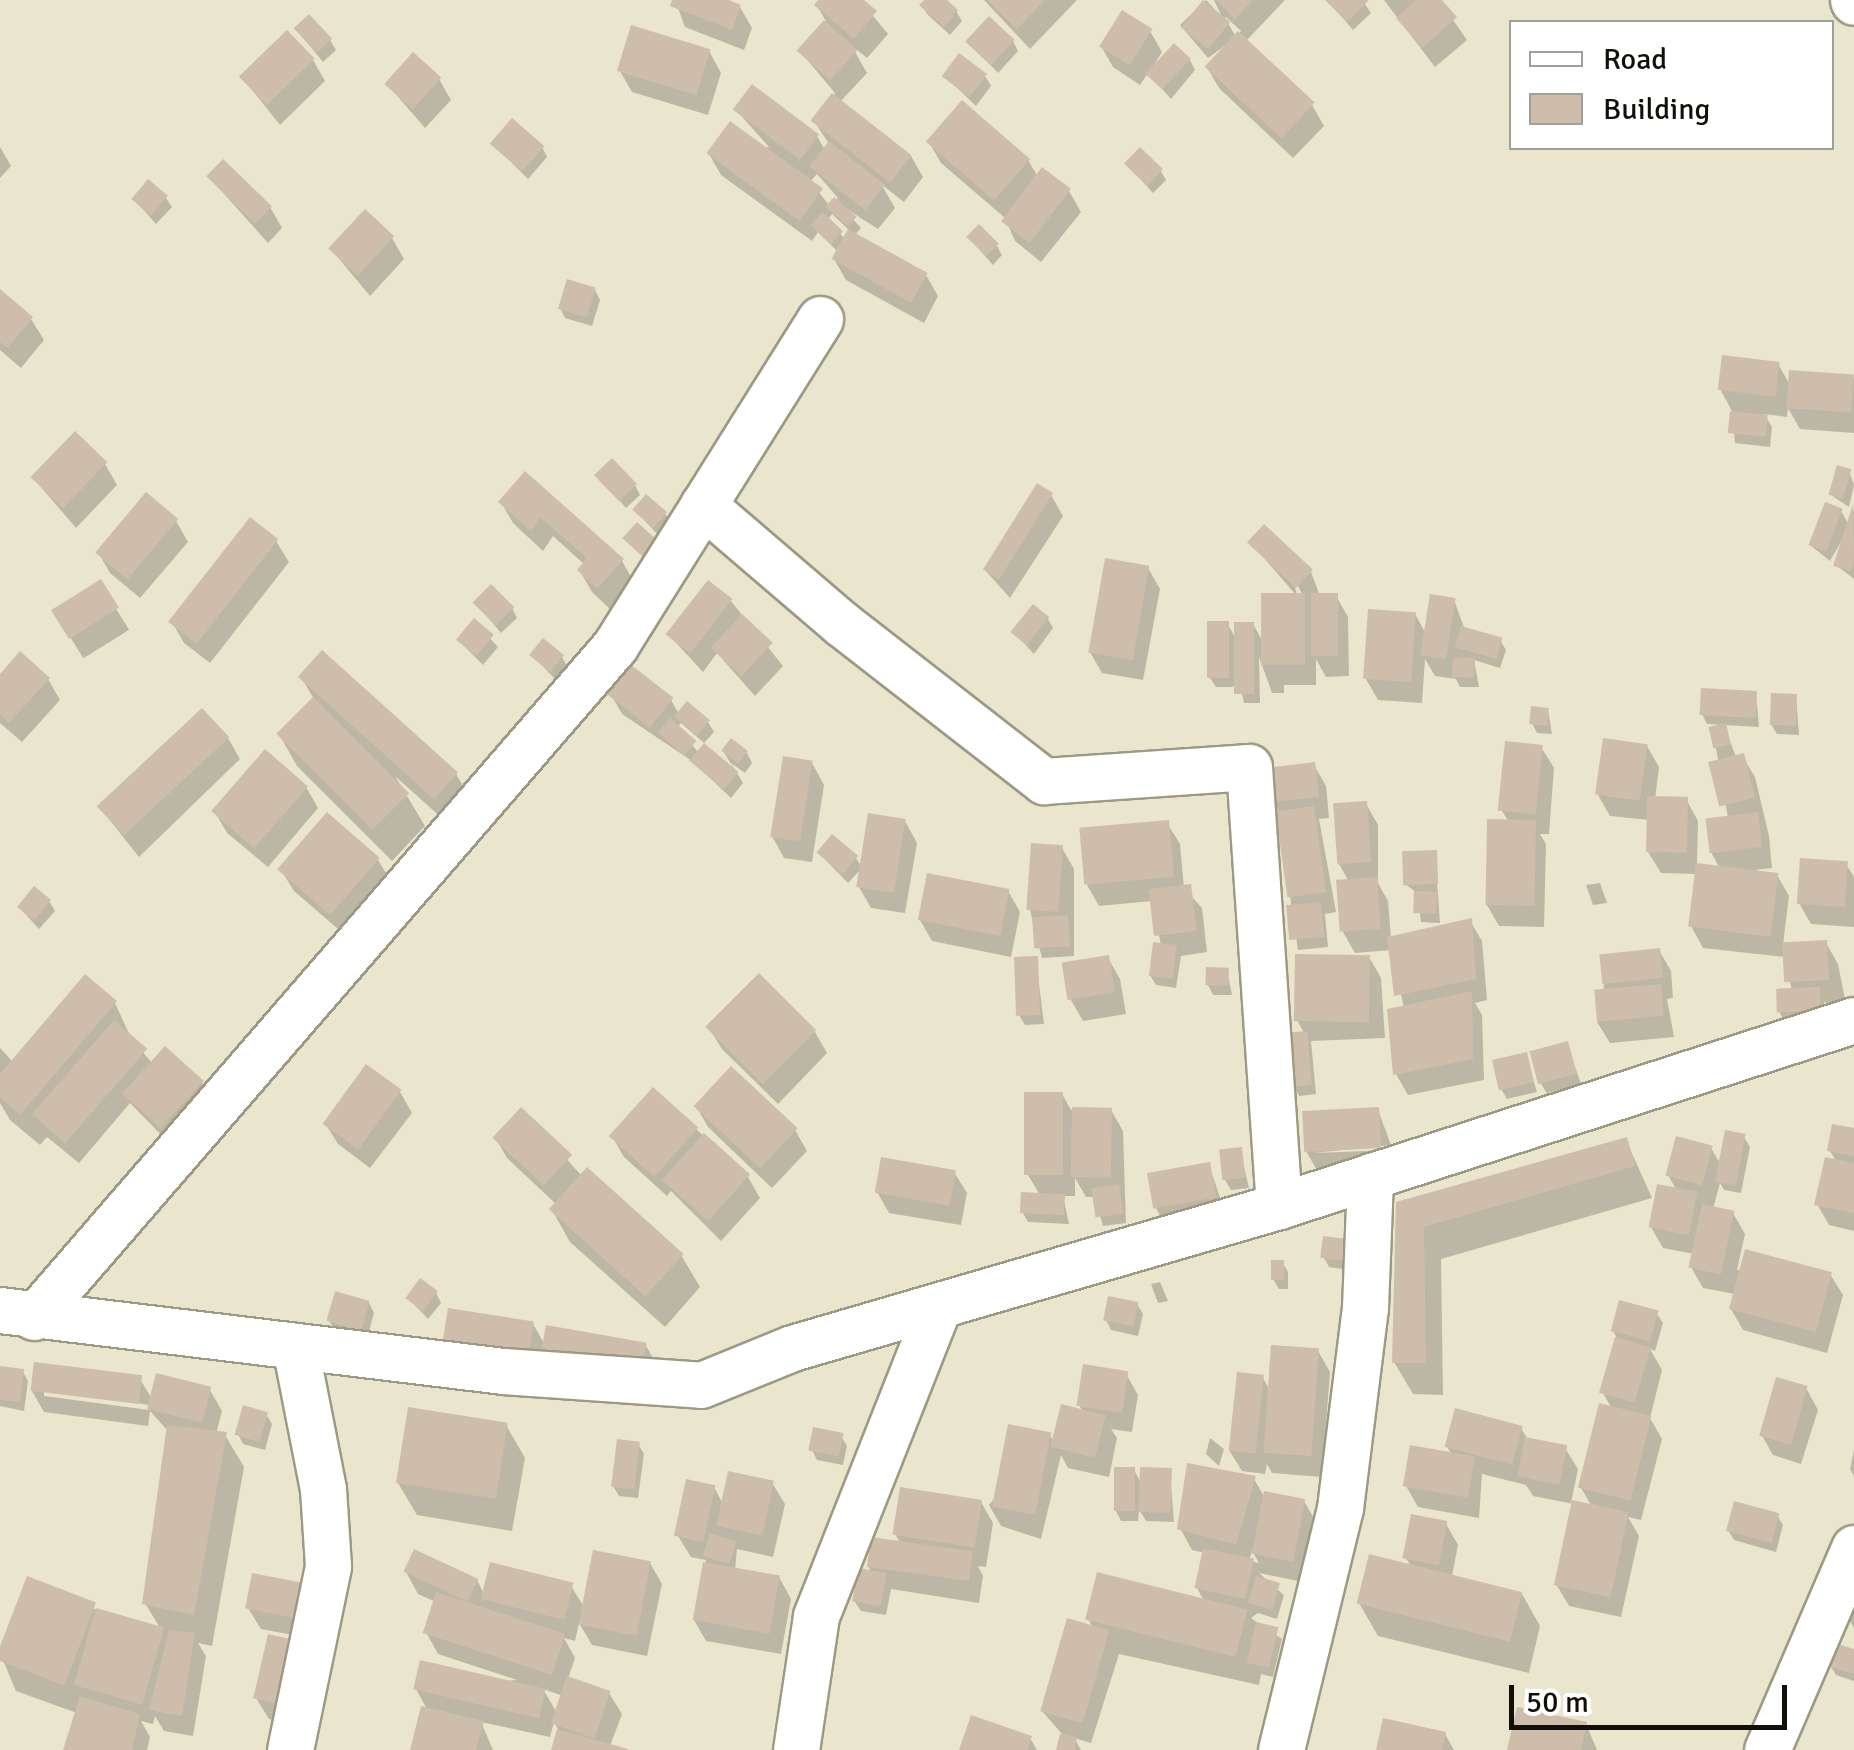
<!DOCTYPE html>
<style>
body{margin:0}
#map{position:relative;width:1854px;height:1750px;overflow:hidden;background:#eae5cd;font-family:Signika,sans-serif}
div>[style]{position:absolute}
.shadow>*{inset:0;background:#0003;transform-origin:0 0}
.building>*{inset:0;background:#cfbdab;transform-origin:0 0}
.roads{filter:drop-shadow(2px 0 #9d9982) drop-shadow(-2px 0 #9d9982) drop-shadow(0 2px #9d9982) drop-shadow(0 -2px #9d9982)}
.minor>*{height:45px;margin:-22.5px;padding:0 22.5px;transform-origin:22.5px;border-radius:22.5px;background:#fff}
span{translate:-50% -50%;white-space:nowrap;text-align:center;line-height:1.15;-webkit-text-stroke:8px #fff;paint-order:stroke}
.legend{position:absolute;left:1509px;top:20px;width:325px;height:130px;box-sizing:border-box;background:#fff;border:2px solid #a09f9c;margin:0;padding:12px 18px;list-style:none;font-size:30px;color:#110f07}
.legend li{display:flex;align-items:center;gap:20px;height:50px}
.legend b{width:50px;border:2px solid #a09f9c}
.scale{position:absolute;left:1509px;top:1685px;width:278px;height:45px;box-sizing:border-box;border:5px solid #110f07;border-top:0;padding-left:12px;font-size:30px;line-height:35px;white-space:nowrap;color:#110f07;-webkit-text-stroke:8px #fff;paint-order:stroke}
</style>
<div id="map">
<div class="shadow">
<i style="clip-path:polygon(675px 0,740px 7px,752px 28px,744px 50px,685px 27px)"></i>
<i style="clip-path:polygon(evenodd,821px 0,860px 0,888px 34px,867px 58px,851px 45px,867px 73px,840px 102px,911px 156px,923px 177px,904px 202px,881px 184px,895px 208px,878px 229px,839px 204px,861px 228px,854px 236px,926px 275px,938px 296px,924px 323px,846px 280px,834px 259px,838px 252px,818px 232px,812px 241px,721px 175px,709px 154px,769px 147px,736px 110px,817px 136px,825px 150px,829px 144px,814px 121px,835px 93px,799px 50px,826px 21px,817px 6px,821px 0,817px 174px,838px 198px,830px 206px,810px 182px,817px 174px,821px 0,832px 214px,850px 231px,845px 239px,828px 220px,832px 214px)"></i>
<i style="clip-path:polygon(927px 0,944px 0,956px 11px,962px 21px,950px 35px,928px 15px,922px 6px)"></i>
<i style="clip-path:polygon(984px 0,1077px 0,1030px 49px)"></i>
<i style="clip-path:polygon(evenodd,1206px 0,1222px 17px,1214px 0,1285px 0,1246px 41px,1312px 105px,1324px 126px,1293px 158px,1219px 88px,1207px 67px,1234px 39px,1208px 58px,1180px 25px,1206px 0,1226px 17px,1241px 31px,1236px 37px,1225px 18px,1226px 17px)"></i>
<i style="clip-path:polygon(1362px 0,1371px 13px,1353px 30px,1329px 2px)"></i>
<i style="clip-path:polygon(1384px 0,1439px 0,1467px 40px,1435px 67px)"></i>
<i style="clip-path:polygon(296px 29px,330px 40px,336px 50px,323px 62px)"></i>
<i style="clip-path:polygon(1150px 31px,1162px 52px,1152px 68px,1190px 60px,1195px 70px,1171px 99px,1148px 73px,1140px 85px,1113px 67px,1101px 46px)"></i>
<i style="clip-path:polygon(1013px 41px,1018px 51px,998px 73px,969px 42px)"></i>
<i style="clip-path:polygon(709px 51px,721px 73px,708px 115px,632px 92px,620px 71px)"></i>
<i style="clip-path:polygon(313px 60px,325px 81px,280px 125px,242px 77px)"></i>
<i style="clip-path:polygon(945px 76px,985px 76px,991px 86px,976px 106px)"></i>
<i style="clip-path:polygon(439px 79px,451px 100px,425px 128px,387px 84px)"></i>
<i style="clip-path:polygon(929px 142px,1028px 160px,1038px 177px,1069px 191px,1081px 212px,1041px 262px,1015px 241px,1005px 218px,941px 163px)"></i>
<i style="clip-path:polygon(493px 144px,542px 147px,547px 157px,528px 179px)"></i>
<i style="clip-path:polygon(0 147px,11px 166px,0 178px)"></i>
<i style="clip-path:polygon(1127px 164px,1160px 170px,1166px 180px,1153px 193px)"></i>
<i style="clip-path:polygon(209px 177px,270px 207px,282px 228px,268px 243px)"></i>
<i style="clip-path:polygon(133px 198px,166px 198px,172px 207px,156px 224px)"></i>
<i style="clip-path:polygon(392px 238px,404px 259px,370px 296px,331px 249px)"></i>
<i style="clip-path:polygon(969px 238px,997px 246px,1002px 255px,993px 265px)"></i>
<i style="clip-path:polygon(595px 290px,600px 300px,592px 326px,565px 318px,560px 308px)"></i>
<i style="clip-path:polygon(0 292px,31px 319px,44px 340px,21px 368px,0 350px)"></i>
<i style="clip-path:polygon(1778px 364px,1790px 385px,1854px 378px,1854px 433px,1800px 429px,1788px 408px,1787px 417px,1764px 414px,1772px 427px,1770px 447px,1735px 443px,1732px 411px,1720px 389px)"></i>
<i style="clip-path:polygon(105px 464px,117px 485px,76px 528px,34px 479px)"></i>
<i style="clip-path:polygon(1849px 471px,1854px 485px,1849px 507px,1831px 495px)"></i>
<i style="clip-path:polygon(525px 475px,622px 561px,634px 582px,610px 609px,592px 592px,580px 571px,585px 565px,553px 536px,543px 551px,513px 523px,501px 502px)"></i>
<i style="clip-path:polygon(597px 475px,635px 485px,640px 495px,626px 508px)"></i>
<i style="clip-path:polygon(1051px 495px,1063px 516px,1010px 598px,984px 569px)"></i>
<i style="clip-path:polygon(1854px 509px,1854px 579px,1836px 565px,1846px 533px,1830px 561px,1810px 545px,1841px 511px,1849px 525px)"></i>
<i style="clip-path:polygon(635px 510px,665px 513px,670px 523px,659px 536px)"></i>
<i style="clip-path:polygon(176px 521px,188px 542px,140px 598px,110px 573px,98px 552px)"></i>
<i style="clip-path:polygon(276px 541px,289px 562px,210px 663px,184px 643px,172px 622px)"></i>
<i style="clip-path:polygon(evenodd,1250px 542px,1311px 572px,1320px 596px,1336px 596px,1348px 617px,1349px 676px,1326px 677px,1316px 659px,1316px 685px,1284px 685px,1284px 693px,1272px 693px,1259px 657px,1260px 703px,1244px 703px,1238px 676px,1233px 687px,1216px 687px,1210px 678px,1227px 623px,1237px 641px,1253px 624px,1263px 642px,1296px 595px,1250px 542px,1292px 576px,1303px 595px,1297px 595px,1292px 576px)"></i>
<i style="clip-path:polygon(1148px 568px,1160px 589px,1143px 680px,1102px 673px,1090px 652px)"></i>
<i style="left:100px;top:583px;width:55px;height:54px;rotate:58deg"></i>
<i style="clip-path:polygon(730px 600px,783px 666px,755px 696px,717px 653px,703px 672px,668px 634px)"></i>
<i style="clip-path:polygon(1454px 600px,1465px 630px,1500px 640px,1506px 650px,1500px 668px,1474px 660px,1479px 687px,1460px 687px,1456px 679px,1435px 676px,1425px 659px,1422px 703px,1378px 700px,1366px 679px,1415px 614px,1426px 634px)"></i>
<i style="clip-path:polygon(476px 603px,512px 608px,517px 618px,501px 633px)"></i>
<i style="clip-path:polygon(1048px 619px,1053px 628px,1034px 654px,1014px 633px)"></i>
<i style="clip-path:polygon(474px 621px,498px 647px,483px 665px,458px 640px)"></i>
<i style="clip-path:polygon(532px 655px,562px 657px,567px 666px,556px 680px)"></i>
<i style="clip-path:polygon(0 677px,48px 679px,60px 700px,22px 742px,0 723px)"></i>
<i style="clip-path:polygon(301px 677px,456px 774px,475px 806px,454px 829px,395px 776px,425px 826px,392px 861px,297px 766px,279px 734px,314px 699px)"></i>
<i style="clip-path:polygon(610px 693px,671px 700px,679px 714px,708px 722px,714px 732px,704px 743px,681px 723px,677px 728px,699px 753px,735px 771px,724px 752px,732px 742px,747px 753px,752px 763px,745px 773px,731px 763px,743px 783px,731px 798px,692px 761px,622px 714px)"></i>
<i style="clip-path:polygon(1756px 694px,1759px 727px,1724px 725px,1736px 757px,1742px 756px,1755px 777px,1769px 836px,1772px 868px,1754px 870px,1777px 875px,1789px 896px,1783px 945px,1826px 943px,1838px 964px,1847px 1009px,1824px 1002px,1825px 1020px,1785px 1022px,1780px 1013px,1792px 991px,1785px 957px,1703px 948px,1691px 926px,1697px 874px,1661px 873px,1648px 852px,1649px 820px,1610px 816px,1598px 795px,1647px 746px,1659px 767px,1655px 799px,1686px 799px,1698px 821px,1697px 866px,1720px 869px,1711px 852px,1728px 818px,1716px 748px,1722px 725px,1707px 724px,1702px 714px)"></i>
<i style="clip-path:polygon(1796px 696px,1799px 735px,1777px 734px,1771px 724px)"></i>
<i style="clip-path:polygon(1548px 710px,1552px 734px,1537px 733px,1532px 723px)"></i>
<i style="clip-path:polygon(228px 738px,240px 759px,139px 857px,101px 809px)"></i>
<i style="clip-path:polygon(1541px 747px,1554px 768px,1549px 834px,1540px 834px,1546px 844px,1544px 927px,1499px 926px,1487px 905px,1509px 822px,1502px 811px)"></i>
<i style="clip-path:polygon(812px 763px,824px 785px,812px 862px,784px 858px,772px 836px)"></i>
<i style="clip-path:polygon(1314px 765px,1326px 786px,1329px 818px,1319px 819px,1336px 912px,1325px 914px,1328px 947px,1298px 950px,1276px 801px)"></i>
<i style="clip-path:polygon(306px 787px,318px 808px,268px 867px,227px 833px,215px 812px)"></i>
<i style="clip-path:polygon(1366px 804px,1378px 825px,1378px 883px,1388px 901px,1391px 938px,1470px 921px,1482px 941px,1487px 1000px,1475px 1003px,1482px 1015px,1484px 1080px,1408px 1095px,1396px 1074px,1404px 1008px,1391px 950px,1355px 953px,1343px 932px,1349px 882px,1339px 864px)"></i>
<i style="clip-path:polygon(905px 821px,917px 843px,905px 913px,871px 908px,859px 887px)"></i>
<i style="clip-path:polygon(1167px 823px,1180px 844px,1184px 888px,1202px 908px,1207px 952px,1181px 956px,1176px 988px,1156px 985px,1150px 975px,1161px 945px,1152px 901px,1099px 906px,1087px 885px)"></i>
<i style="clip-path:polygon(1062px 848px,1074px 869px,1074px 956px,1042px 958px,1030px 910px)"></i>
<i style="clip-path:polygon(819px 853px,856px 858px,862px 868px,848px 883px)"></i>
<i style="clip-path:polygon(1435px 853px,1440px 923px,1421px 922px,1417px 893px,1405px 884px)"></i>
<i style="clip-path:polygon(378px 860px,391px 881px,345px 935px,294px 891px,281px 870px)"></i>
<i style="clip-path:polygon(1846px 864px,1854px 877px,1854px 927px,1811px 924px,1799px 903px)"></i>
<i style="clip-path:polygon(1600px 883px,1607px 903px,1593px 905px,1586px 885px)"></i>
<i style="clip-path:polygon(1008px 891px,1020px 912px,1011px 957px,932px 941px,920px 920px)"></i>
<i style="clip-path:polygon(49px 901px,55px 911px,39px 929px,19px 907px)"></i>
<i style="clip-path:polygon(1659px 950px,1671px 971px,1673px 998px,1667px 999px,1674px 1037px,1610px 1043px,1597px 1022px,1604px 985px)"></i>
<i style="clip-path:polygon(1369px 957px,1381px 978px,1385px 1038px,1311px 1041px,1316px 1094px,1299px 1096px,1294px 1086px,1304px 1033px,1297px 1020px)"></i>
<i style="clip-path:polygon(1108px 958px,1120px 979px,1126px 1014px,1083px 1021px,1071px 1000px,1065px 965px)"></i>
<i style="clip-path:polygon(1036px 959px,1044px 1024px,1025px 1025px,1019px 1015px)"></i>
<i style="clip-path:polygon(1227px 970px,1232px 995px,1213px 995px,1208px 985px)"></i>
<i style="clip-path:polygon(115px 1003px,131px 1038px,152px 1063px,202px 1082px,214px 1103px,174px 1148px,130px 1103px,79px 1163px,47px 1137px,40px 1145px,10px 1120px,0 1103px,0 1048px,13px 1062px)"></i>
<i style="clip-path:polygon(709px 1028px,815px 1032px,827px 1053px,778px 1104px,722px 1049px)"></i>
<i style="clip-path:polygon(1567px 1044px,1581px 1084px,1547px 1093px,1541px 1084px)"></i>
<i style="clip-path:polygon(1526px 1055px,1537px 1092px,1507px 1099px,1501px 1089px)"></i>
<i style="clip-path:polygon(400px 1092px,412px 1113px,370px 1168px,338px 1144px,325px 1123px)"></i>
<i style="clip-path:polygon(1062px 1094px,1071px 1110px,1111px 1110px,1123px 1131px,1126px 1223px,1103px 1226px,1095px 1197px,1086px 1197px,1075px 1178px,1075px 1196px,1063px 1196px,1069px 1224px,1028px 1222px,1023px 1213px,1040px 1195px,1028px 1175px)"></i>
<i style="clip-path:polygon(696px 1106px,795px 1130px,807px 1151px,772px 1188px,708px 1127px)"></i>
<i style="clip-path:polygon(521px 1110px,582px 1176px,681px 1255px,700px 1287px,665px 1327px,570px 1242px,552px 1210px,556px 1204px,507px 1158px,495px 1137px)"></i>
<i style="clip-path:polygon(1378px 1110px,1391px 1145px,1313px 1153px,1391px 1150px,1318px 1172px,1306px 1151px)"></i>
<i style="clip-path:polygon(696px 1129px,748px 1177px,760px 1198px,721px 1241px,671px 1191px,667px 1196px,624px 1157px,612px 1136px)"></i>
<i style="clip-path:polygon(1854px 1131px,1854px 1231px,1829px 1225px,1817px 1204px,1836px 1161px,1830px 1151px)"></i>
<i style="clip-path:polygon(1744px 1137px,1750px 1147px,1741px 1193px,1724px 1190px,1720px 1183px,1713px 1209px,1733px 1213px,1745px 1234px,1737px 1270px,1830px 1274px,1843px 1295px,1827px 1353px,1743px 1330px,1731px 1309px,1735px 1294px,1703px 1288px,1691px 1267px,1694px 1254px,1663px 1248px,1651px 1227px,1677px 1191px,1668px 1175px,1711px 1148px,1721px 1165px)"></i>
<i style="clip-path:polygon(1626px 1140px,1652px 1198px,1441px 1259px,1443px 1395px,1413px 1394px,1394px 1362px,1399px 1204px)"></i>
<i style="clip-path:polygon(1240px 1150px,1249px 1188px,1231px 1190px,1225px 1180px)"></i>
<i style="clip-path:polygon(1209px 1165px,1227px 1218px,1168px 1228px,1155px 1207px)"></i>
<i style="clip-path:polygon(954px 1172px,967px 1193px,961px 1225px,889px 1213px,877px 1192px)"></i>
<i style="clip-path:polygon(1345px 1242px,1349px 1270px,1329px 1267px,1324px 1258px)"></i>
<i style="clip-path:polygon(1282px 1262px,1288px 1272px,1288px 1289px,1279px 1289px,1273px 1279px)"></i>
<i style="clip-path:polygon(1160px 1282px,1168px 1301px,1158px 1303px,1151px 1284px)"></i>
<i style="clip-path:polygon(436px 1293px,441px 1303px,428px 1319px,408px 1298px)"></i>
<i style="clip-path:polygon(369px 1303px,374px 1313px,367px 1339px,335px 1330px,329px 1321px)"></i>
<i style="clip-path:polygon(1137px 1304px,1143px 1314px,1138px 1336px,1111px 1330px,1106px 1320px)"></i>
<i style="clip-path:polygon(1657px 1314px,1663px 1323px,1655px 1351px,1650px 1349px,1662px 1370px,1650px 1418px,1662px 1439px,1641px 1520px,1628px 1517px,1639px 1536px,1621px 1617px,1569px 1606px,1556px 1584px,1574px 1504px,1533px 1496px,1526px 1485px,1482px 1474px,1479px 1518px,1418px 1507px,1406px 1486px,1452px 1455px,1447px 1447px,1521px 1428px,1528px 1440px,1565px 1448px,1578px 1469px,1571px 1503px,1592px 1507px,1580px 1486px,1612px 1409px,1603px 1393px,1617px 1338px,1613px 1331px)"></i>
<i style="clip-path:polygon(533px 1324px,545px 1345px,645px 1344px,657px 1365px,457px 1366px)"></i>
<i style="clip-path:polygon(1318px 1351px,1330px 1372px,1322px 1477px,1272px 1473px,1267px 1464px,1265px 1474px,1242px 1471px,1229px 1450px,1263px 1378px,1268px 1387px)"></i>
<i style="clip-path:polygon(0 1369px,23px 1372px,28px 1381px,24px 1411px,0 1406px)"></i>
<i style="clip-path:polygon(1126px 1374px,1138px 1395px,1132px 1432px,1111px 1429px,1117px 1438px,1109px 1477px,1068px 1468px,1061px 1455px,1041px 1539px,1001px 1526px,989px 1505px,1049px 1434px,1056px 1446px,1083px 1412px,1079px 1405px)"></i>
<i style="clip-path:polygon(evenodd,140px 1379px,152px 1399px,210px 1390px,222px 1411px,216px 1434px,225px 1435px,244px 1467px,212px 1646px,198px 1643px,206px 1656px,193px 1736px,164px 1731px,155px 1716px,153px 1724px,141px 1721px,150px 1737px,147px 1750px,66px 1750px,77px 1713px,16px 1691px,0 1653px,28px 1579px,99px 1611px,160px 1628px,145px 1603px,169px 1432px,150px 1411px,148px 1426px,44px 1412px,32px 1391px,140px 1379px,44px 1391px,150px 1405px,149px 1410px,44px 1396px,44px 1391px)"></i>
<i style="clip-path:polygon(1806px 1388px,1818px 1410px,1801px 1464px,1773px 1455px,1761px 1434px)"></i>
<i style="clip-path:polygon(266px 1414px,272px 1424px,265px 1450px,243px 1444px,238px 1434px)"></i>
<i style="clip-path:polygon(506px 1425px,525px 1458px,512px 1531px,417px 1515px,398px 1483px)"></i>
<i style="clip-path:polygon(841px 1436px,847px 1446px,843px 1465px,817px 1460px,812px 1450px)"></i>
<i style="clip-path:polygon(1210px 1438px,1224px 1449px,1219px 1466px,1206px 1454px)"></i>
<i style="clip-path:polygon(638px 1444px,644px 1454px,638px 1498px,619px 1496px,613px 1486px)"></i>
<i style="clip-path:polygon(1854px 1450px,1854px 1476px,1850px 1469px)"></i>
<i style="clip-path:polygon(1134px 1470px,1141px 1483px,1170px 1471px,1174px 1522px,1146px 1521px,1139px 1509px,1138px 1521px,1121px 1521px,1116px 1511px)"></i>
<i style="clip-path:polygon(evenodd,1254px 1479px,1265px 1498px,1304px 1501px,1316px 1522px,1303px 1582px,1259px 1573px,1284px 1595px,1277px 1619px,1258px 1613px,1251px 1618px,1282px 1639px,1273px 1677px,1261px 1674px,1259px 1685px,1119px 1654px,1091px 1743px,1074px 1738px,1081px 1750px,1059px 1750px,1062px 1734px,1041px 1710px,1093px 1628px,1088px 1619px,1204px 1601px,1197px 1588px,1205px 1553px,1192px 1550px,1180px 1528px,1254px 1479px,1252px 1551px,1255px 1556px,1259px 1563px,1249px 1561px,1252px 1551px)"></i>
<i style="clip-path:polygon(772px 1483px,785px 1504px,773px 1557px,737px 1549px,735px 1570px,779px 1577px,791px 1599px,781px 1654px,706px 1641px,694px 1620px,706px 1560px,691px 1557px,678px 1536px,714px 1487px,723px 1504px)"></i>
<i style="clip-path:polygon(981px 1502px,993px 1523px,986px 1567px,978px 1566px,983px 1576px,979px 1603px,891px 1589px,886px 1615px,861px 1611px,855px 1602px,872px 1573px,868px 1566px,901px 1544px,895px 1534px)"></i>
<i style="clip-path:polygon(1777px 1515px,1783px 1525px,1776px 1552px,1734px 1540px,1728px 1530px)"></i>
<i style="clip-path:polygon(1446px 1524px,1458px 1545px,1452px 1576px,1522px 1594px,1540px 1626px,1529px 1673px,1378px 1636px,1359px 1603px,1411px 1566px,1405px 1557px)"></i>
<i style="clip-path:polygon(evenodd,650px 1563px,662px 1584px,647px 1656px,592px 1645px,579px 1623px,575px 1641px,564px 1638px,575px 1658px,568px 1679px,609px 1693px,622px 1714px,610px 1746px,623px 1750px,553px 1750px,559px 1731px,554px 1722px,550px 1737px,481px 1722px,493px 1750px,413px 1750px,428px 1711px,416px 1689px,517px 1680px,438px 1654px,426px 1632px,436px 1602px,418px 1594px,406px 1572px,477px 1580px,484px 1594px,571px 1586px,584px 1607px,650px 1563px,543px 1689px,563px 1696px,557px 1713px,543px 1689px)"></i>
<i style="clip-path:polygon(1854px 1588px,1854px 1628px,1847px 1616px)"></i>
<i style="clip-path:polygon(315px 1606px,308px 1638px,261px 1629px,248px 1608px)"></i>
<i style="clip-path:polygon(294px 1643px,292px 1724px,269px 1719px,256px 1698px)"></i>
<i style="clip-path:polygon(1854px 1652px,1854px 1681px,1836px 1675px,1830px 1665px)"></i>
<i style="clip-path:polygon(1586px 1724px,1597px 1750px,1510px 1750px)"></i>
<i style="clip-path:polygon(1445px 1734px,1454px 1750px,1379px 1750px)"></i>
<i style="clip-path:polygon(1030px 1738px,1037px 1750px,962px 1750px)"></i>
</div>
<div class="building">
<i style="clip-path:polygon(672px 0,729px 0,741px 5px,732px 30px,670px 6px)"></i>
<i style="clip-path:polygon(818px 0,864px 0,877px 11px,854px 39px,814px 5px)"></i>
<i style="clip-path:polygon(924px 0,947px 0,958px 10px,944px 27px,919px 5px)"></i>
<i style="clip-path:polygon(987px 0,1045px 0,1017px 29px)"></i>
<i style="left:1203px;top:0;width:35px;height:35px;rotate:39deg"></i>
<i style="clip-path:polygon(1216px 0,1253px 0,1235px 19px)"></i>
<i style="clip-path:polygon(1325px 0,1369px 0,1347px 22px)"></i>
<i style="clip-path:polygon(1416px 0,1442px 0,1457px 17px,1422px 48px,1396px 18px)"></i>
<i style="left:1122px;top:10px;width:36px;height:43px;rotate:32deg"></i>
<i style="left:309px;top:14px;width:34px;height:21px;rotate:47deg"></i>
<i style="left:989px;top:16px;width:35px;height:35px;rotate:43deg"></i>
<i style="left:824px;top:20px;width:45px;height:41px;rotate:42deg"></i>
<i style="left:631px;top:25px;width:83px;height:48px;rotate:17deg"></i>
<i style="left:287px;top:30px;width:40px;height:67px;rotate:46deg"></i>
<i style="left:1238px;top:31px;width:105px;height:49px;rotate:43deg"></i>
<i style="left:1174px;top:43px;width:23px;height:42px;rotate:43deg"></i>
<i style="left:413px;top:52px;width:38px;height:43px;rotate:42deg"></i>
<i style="left:959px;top:53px;width:35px;height:29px;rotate:37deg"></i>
<i style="left:752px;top:84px;width:84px;height:32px;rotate:37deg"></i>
<i style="left:832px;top:93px;width:101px;height:35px;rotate:38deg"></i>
<i style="left:962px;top:100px;width:90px;height:55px;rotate:41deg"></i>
<i style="left:512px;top:118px;width:43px;height:34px;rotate:41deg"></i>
<i style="left:730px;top:121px;width:115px;height:40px;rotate:36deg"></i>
<i style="left:829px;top:141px;width:71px;height:32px;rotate:38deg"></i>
<i style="left:1140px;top:147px;width:32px;height:23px;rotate:44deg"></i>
<i style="left:223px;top:159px;width:68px;height:24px;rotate:44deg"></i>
<i style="left:1042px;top:167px;width:36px;height:68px;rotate:37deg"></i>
<i style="left:148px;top:179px;width:26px;height:26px;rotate:40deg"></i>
<i style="left:834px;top:197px;width:30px;height:13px;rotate:41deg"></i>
<i style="left:365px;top:209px;width:40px;height:54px;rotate:43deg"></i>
<i style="left:823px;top:212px;width:28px;height:18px;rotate:44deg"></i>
<i style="left:979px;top:224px;width:28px;height:18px;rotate:45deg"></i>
<i style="left:848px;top:229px;width:91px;height:34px;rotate:29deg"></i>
<i style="left:567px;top:279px;width:30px;height:31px;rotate:17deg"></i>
<i style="clip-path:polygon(0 289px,33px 317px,8px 348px,0 342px)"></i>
<i style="left:1722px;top:355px;width:58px;height:35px;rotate:7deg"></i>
<i style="left:1789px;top:370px;width:65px;height:38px;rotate:4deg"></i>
<i style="left:1730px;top:411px;width:38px;height:22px;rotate:6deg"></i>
<i style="left:75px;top:431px;width:45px;height:64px;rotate:44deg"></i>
<i style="left:612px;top:458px;width:36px;height:25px;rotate:46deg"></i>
<i style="left:1837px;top:465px;width:15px;height:31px;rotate:16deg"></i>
<i style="clip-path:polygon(525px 471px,624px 559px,597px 589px,577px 570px,587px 558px,540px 517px,531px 531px,498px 502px)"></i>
<i style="left:1037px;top:483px;width:19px;height:102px;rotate:32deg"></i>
<i style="left:146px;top:492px;width:42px;height:79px;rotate:40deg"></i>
<i style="left:646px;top:494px;width:28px;height:21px;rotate:41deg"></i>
<i style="left:1825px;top:502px;width:19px;height:46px;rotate:21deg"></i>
<i style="clip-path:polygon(1853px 504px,1854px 561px,1851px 571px,1833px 566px)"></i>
<i style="left:250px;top:517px;width:36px;height:133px;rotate:38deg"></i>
<i style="left:637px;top:522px;width:28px;height:22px;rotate:42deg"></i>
<i style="left:1264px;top:524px;width:67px;height:25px;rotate:43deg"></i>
<i style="left:1105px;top:558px;width:45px;height:96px;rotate:10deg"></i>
<i style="left:101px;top:579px;width:34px;height:59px;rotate:58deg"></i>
<i style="left:708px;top:580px;width:31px;height:69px;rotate:38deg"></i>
<i style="left:491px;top:584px;width:33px;height:26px;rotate:45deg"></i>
<i style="left:1261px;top:593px;width:44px;height:72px"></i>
<i style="left:1338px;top:593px;width:63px;height:27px;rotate:90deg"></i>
<i style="left:1430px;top:594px;width:26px;height:62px;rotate:9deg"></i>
<i style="left:1033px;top:604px;width:21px;height:36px;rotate:39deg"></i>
<i style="left:1368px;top:609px;width:48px;height:70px;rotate:4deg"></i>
<i style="left:742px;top:614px;width:42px;height:46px;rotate:43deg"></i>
<i style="left:474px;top:618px;width:26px;height:28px;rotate:40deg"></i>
<i style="left:1207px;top:621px;width:22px;height:57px"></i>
<i style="left:1234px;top:622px;width:20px;height:72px"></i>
<i style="left:1461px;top:626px;width:43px;height:22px;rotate:16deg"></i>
<i style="left:543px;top:638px;width:27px;height:22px;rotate:39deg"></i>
<i style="left:322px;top:650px;width:183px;height:36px;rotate:42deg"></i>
<i style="clip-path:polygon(20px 651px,50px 678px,9px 723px,0 715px,0 674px)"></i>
<i style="left:1453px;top:657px;width:22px;height:20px;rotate:3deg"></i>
<i style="left:630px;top:664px;width:55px;height:38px;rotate:38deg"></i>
<i style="left:1701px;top:688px;width:56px;height:27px;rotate:3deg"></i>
<i style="left:1771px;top:693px;width:26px;height:32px;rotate:2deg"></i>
<i style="left:313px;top:697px;width:136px;height:52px;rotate:45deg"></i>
<i style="left:687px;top:701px;width:30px;height:20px;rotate:40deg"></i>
<i style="left:1531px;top:706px;width:18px;height:18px;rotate:6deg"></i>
<i style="left:202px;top:708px;width:40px;height:144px;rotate:47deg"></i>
<i style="left:670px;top:718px;width:35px;height:19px;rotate:41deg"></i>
<i style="left:1726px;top:723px;width:22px;height:18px;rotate:77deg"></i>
<i style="left:731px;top:738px;width:21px;height:16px;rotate:37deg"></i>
<i style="left:1603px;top:738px;width:45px;height:57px;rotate:8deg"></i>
<i style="left:1505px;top:741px;width:38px;height:70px;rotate:6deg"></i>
<i style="left:704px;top:743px;width:45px;height:23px;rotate:40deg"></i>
<i style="left:265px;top:749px;width:57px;height:82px;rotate:41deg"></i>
<i style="left:1744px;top:753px;width:46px;height:37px;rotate:76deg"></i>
<i style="left:783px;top:756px;width:30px;height:82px;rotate:9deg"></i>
<i style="left:1315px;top:762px;width:35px;height:45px;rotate:83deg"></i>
<i style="left:1647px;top:796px;width:41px;height:56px;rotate:1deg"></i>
<i style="left:1367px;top:801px;width:61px;height:34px;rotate:86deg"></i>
<i style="left:1314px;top:806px;width:87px;height:39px;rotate:82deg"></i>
<i style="left:327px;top:812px;width:70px;height:76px;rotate:41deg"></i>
<i style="left:1758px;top:812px;width:35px;height:53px;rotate:83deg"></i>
<i style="left:868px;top:813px;width:38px;height:75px;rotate:9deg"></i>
<i style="left:1487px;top:819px;width:49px;height:86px;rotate:1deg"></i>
<i style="left:1169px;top:820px;width:57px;height:90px;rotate:85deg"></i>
<i style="left:832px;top:834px;width:34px;height:24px;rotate:40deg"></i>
<i style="left:1031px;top:843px;width:32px;height:67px;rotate:4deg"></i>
<i style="left:1437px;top:850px;width:34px;height:35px;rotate:88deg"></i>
<i style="left:1800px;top:858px;width:48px;height:46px;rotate:4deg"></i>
<i style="left:1696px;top:863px;width:83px;height:64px;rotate:7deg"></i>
<i style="left:927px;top:873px;width:84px;height:48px;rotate:11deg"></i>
<i style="left:1377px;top:877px;width:52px;height:41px;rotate:86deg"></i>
<i style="left:1191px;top:884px;width:47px;height:43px;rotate:83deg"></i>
<i style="left:34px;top:886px;width:22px;height:27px;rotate:39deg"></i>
<i style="left:1414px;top:891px;width:23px;height:22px;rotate:2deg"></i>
<i style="left:1321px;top:902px;width:35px;height:35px;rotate:85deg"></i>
<i style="left:1068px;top:915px;width:31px;height:36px;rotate:86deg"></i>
<i style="clip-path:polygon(1472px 918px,1476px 979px,1394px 996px,1387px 937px)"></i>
<i style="left:1827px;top:940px;width:40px;height:45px;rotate:87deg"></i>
<i style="left:1153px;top:942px;width:24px;height:34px;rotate:7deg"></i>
<i style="left:1660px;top:948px;width:30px;height:61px;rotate:84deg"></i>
<i style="left:1295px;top:954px;width:75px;height:67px;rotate:1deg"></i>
<i style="left:1109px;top:955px;width:38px;height:48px;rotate:81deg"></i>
<i style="left:1038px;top:956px;width:59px;height:24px;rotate:88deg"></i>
<i style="left:1206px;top:967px;width:23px;height:18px;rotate:2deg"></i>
<i style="left:759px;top:973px;width:81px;height:76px;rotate:45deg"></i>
<i style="clip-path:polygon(85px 974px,117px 1001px,20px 1115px,0 1097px,0 1074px)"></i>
<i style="left:1661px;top:984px;width:32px;height:67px;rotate:85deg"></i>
<i style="left:1820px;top:987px;width:24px;height:44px;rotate:88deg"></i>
<i style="clip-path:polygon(1472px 991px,1473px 1059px,1393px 1075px,1387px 1009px)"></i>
<i style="left:114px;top:1020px;width:44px;height:125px;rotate:41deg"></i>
<i style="left:1307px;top:1031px;width:54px;height:20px;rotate:85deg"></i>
<i style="left:1568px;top:1041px;width:34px;height:40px;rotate:75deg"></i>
<i style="left:165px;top:1046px;width:52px;height:64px;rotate:42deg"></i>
<i style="left:1527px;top:1052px;width:31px;height:36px;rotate:77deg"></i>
<i style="left:366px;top:1064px;width:44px;height:74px;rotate:36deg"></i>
<i style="left:731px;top:1066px;width:91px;height:55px;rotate:43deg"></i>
<i style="left:653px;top:1087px;width:61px;height:66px;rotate:42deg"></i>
<i style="left:1024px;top:1092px;width:39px;height:83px"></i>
<i style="left:521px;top:1107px;width:70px;height:42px;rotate:43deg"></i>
<i style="left:1072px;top:1107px;width:40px;height:70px;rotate:1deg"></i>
<i style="left:1379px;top:1107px;width:41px;height:77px;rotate:87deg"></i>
<i style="clip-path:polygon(1832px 1124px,1854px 1128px,1854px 1156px,1827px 1151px)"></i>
<i style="left:1725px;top:1130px;width:21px;height:52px;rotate:11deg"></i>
<i style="left:704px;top:1133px;width:62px;height:63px;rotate:42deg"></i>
<i style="left:1676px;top:1136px;width:38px;height:41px;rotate:15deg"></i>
<i style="clip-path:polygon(1627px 1137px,1635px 1166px,1424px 1227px,1426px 1363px,1392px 1363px,1396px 1202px)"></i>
<i style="left:1242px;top:1147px;width:31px;height:23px;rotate:84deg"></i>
<i style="left:881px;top:1157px;width:76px;height:36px;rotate:10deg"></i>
<i style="clip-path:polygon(1825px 1157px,1854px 1163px,1854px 1213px,1814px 1205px)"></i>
<i style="left:1210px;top:1162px;width:36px;height:64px;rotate:80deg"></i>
<i style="left:587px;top:1167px;width:130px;height:57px;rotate:42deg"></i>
<i style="left:1119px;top:1184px;width:30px;height:28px;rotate:82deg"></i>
<i style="left:1657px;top:1184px;width:41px;height:44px;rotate:11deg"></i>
<i style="left:1021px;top:1192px;width:44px;height:21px;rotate:3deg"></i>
<i style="left:1702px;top:1204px;width:33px;height:65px;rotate:12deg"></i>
<i style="left:1323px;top:1236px;width:24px;height:22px;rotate:7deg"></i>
<i style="left:1745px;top:1249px;width:90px;height:62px;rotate:15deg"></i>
<i style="left:1271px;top:1260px;width:13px;height:20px"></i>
<i style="left:420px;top:1278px;width:22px;height:25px;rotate:36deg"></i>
<i style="left:335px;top:1291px;width:36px;height:31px;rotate:16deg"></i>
<i style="left:1108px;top:1296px;width:31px;height:25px;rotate:11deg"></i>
<i style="left:1619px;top:1300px;width:41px;height:32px;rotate:15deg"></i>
<i style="left:448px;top:1308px;width:87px;height:37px;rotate:9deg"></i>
<i style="left:546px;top:1325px;width:102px;height:27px;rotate:10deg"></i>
<i style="left:1615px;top:1337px;width:37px;height:58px;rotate:16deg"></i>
<i style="left:1271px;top:1345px;width:48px;height:108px;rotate:4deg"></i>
<i style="left:34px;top:1362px;width:109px;height:29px;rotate:7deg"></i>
<i style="left:1083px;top:1364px;width:46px;height:42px;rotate:9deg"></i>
<i style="clip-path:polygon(0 1366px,24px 1369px,20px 1402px,0 1400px)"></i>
<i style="left:1237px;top:1372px;width:27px;height:79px;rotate:6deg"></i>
<i style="left:156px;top:1373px;width:57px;height:37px;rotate:14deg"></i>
<i style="left:1776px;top:1377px;width:33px;height:61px;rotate:16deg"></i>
<i style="left:1599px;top:1403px;width:54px;height:87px;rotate:14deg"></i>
<i style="left:1061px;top:1404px;width:46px;height:44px;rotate:14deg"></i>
<i style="left:243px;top:1405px;width:26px;height:31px;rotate:16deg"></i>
<i style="left:408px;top:1407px;width:101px;height:77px;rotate:9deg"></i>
<i style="left:1455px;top:1408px;width:70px;height:40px;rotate:15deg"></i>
<i style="left:1008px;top:1424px;width:44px;height:84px;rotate:11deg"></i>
<i style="clip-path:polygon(167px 1425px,227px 1432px,194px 1615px,142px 1604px)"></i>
<i style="left:813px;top:1427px;width:31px;height:24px;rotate:11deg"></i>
<i style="left:1525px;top:1437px;width:43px;height:40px;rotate:11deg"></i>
<i style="left:617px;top:1439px;width:23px;height:48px;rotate:7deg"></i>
<i style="left:1410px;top:1445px;width:66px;height:42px;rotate:10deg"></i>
<i style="clip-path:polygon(1187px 1463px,1256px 1476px,1236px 1545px,1177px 1529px)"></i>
<i style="left:1114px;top:1467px;width:21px;height:44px"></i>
<i style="left:1140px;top:1467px;width:32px;height:45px;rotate:2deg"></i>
<i style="left:728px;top:1471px;width:47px;height:56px;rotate:12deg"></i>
<i style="left:686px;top:1479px;width:30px;height:58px;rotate:12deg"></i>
<i style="left:900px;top:1487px;width:83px;height:48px;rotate:9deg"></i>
<i style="left:1264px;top:1491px;width:42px;height:64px;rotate:11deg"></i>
<i style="left:1572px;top:1500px;width:58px;height:87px;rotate:12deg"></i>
<i style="left:1734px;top:1501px;width:47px;height:31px;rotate:15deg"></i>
<i style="left:1411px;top:1514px;width:37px;height:45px;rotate:11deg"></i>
<i style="left:710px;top:1533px;width:28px;height:24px;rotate:18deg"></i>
<i style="left:871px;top:1537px;width:103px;height:30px;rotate:8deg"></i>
<i style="left:1203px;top:1548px;width:52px;height:41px;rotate:12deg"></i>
<i style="left:414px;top:1549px;width:71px;height:25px;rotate:25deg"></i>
<i style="left:593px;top:1550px;width:59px;height:76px;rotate:11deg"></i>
<i style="left:1369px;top:1554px;width:158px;height:51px;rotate:14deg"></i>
<i style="left:490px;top:1562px;width:86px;height:38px;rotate:14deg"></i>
<i style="left:703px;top:1562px;width:78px;height:59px;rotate:10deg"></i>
<i style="left:858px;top:1568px;width:29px;height:34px;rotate:10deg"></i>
<i style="left:1097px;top:1572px;width:155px;height:49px;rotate:14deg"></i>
<i style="left:252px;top:1573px;width:53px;height:36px;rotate:11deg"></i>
<i style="left:27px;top:1576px;width:74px;height:89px;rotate:21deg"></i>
<i style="left:1256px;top:1576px;width:25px;height:28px;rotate:16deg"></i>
<i style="left:436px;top:1592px;width:136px;height:43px;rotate:18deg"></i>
<i style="left:96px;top:1608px;width:71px;height:80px;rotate:16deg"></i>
<i style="left:1067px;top:1618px;width:44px;height:97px;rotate:16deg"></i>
<i style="left:1256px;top:1622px;width:23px;height:42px;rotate:13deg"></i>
<i style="clip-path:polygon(169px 1630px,195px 1633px,182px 1716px,149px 1710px)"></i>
<i style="left:268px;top:1634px;width:28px;height:66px;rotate:13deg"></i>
<i style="clip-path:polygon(1835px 1643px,1854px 1649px,1854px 1674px,1827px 1666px)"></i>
<i style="left:420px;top:1660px;width:129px;height:30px;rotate:13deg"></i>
<i style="left:567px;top:1676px;width:46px;height:50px;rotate:19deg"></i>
<i style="clip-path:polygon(80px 1696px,140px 1714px,132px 1750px,63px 1750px)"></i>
<i style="clip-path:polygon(421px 1706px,484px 1721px,476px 1750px,410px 1750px)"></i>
<i style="clip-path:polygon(1517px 1707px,1587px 1722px,1581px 1750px,1507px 1750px)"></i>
<i style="clip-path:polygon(971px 1715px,1032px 1736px,1027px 1750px,959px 1750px)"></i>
<i style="clip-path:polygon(1383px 1718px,1446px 1732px,1442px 1750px,1376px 1750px)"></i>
<i style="clip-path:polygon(557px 1729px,628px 1749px,628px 1750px,551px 1750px)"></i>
<i style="clip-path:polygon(1060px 1734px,1077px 1737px,1075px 1750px,1056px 1750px)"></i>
</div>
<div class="roads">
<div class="minor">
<i style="left:1853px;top:0;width:2px;rotate:63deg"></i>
<i style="left:703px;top:505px;width:183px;rotate:40.6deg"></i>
<i style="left:842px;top:624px;width:256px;rotate:37.9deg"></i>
<i style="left:1044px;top:781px;width:205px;rotate:-3.9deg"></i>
<i style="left:1249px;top:767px;width:440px;rotate:86.1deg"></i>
<i style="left:0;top:1310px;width:507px;rotate:6.91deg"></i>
<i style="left:503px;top:1371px;width:198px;rotate:4deg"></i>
<i style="left:701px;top:1385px;width:98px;rotate:-22.1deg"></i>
<i style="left:792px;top:1348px;width:507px;rotate:-16.26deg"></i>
<i style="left:1279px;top:1206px;width:604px;rotate:-17.93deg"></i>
<i style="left:34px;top:1317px;width:888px;rotate:-49.11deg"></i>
<i style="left:615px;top:646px;width:386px;rotate:-57.9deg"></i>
<i style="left:290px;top:1750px;width:188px;rotate:-78.3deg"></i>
<i style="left:328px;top:1566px;width:77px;rotate:-93.7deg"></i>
<i style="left:323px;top:1489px;width:146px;rotate:-101.1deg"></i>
<i style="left:796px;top:1750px;width:135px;rotate:-81.5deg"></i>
<i style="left:816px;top:1616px;width:334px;rotate:-68.4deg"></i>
<i style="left:1281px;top:1750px;width:249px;rotate:-76.3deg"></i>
<i style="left:1340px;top:1508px;width:202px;rotate:-82.9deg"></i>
<i style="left:1365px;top:1308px;width:132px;rotate:-87.8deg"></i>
<i style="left:1767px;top:1750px;width:220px;rotate:-66.7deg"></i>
</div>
</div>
<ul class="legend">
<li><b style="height:12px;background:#fff"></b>Road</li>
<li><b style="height:28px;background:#cfbdab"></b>Building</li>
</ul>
<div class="scale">50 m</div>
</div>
